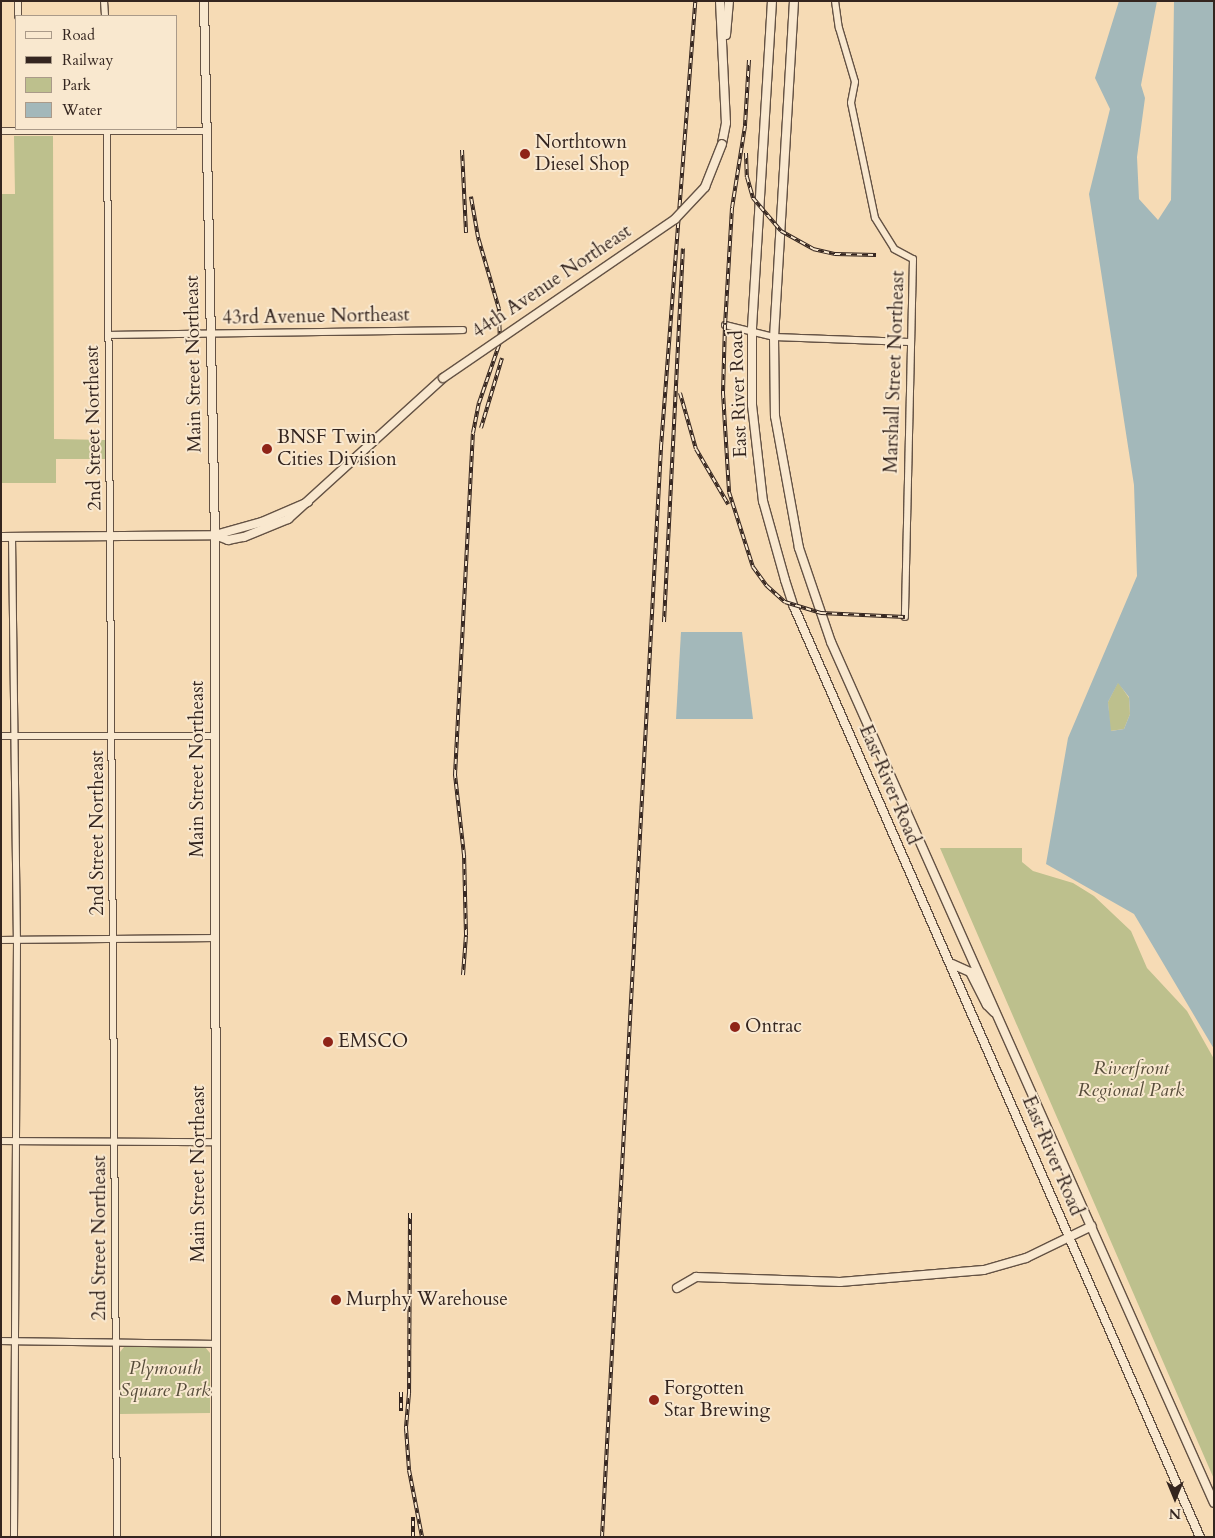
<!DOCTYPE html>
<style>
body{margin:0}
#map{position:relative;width:1215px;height:1538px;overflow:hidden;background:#f6dbb5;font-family:Cardo,serif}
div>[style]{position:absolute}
.green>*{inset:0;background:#bdc08d}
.water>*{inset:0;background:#a3b8ba}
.roads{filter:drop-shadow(1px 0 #645244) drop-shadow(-1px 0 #645244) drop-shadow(0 1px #645244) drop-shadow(0 -1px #645244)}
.minor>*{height:6px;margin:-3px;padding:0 3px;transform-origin:3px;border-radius:3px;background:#f9e8cf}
.tertiary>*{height:8px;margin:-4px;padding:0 4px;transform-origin:4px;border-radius:4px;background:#f9e8cf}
.rail>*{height:4px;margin-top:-2px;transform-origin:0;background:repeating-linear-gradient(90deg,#f9e8cf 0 5.5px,#34251f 0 11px);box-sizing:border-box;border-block:1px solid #34251f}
.bridges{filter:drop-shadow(1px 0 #645244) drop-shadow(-1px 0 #645244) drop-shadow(0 1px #645244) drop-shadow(0 -1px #645244)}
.tertiary-bridge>*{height:8px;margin:-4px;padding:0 4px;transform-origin:4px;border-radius:4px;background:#f9e8cf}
.dots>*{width:14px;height:14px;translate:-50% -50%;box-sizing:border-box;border:2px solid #f9e8cf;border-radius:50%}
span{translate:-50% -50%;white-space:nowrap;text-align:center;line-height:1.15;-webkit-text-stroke:4px #f9e8cf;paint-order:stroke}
.poi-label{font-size:19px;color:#34251f}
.left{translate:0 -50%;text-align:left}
.street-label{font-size:19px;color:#34251f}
.park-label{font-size:19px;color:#564c3a;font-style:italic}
.frame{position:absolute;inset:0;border:2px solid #34251f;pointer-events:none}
.legend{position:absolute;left:15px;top:15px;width:162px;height:115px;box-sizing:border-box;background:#f9e8cf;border:1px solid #aa9a89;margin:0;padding:6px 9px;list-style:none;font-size:15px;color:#34251f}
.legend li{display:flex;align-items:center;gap:10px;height:25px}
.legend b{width:25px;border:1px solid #aa9a89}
.north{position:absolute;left:1150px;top:1473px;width:50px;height:50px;-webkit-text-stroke:4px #f9e8cf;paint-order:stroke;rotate:180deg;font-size:14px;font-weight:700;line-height:20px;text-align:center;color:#34251f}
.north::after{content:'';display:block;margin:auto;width:18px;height:22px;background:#34251f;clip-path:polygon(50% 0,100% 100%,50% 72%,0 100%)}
</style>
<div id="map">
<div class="green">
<i style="clip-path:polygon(14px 136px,53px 136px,54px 439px,106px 440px,107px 459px,56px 459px,56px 483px,1px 483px,1px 194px,15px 194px)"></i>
<i style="clip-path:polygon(1118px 682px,1129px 698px,1130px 714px,1124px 729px,1110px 731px,1108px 702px)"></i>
<i style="clip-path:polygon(940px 848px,1022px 848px,1022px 862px,1033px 871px,1073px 883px,1094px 896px,1131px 931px,1147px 968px,1187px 1011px,1214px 1059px,1214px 1479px)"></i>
<i style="clip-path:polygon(124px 1347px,205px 1347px,210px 1353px,210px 1413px,120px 1414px,120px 1352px)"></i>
</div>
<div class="water">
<i style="clip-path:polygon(evenodd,1119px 1px,1157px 1px,1141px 85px,1145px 98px,1137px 157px,1139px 199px,1158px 220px,1171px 200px,1174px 1px,1214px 1px,1214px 1049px,1134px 914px,1046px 864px,1068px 738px,1137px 576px,1134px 485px,1089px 194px,1110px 109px,1095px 78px,1119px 1px,1118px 683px,1129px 697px,1130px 714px,1124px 729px,1111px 731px,1108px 702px,1118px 683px)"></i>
<i style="clip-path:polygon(681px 632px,742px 632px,753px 719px,676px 719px)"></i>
</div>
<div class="roads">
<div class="minor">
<i style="left:104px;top:1px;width:15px;rotate:86deg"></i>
<i style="left:835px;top:1px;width:27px;rotate:82deg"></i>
<i style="left:839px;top:28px;width:56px;rotate:73.5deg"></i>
<i style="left:855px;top:82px;width:21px;rotate:101deg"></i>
<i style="left:851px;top:103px;width:117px;rotate:78.2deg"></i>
<i style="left:875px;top:218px;width:36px;rotate:58deg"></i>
<i style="left:894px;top:249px;width:21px;rotate:28deg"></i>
<i style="left:913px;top:259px;width:358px;rotate:91.3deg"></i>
<i style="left:18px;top:16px;width:15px;rotate:-90deg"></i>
<i style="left:107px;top:129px;width:1408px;rotate:89.59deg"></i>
<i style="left:1px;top:131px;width:205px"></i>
<i style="left:725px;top:325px;width:50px;rotate:13.8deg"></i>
<i style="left:774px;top:337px;width:135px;rotate:2.1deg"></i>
<i style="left:109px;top:335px;width:354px;rotate:-0.8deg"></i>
<i style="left:12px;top:537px;width:403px;rotate:89.3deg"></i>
<i style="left:17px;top:940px;width:597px;rotate:90.29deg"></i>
<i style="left:1px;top:736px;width:212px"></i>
<i style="left:1px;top:940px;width:213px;rotate:-0.5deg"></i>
<i style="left:1px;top:1141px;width:214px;rotate:0.3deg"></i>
<i style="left:1px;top:1341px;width:215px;rotate:0.8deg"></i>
</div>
<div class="tertiary">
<i style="left:204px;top:1px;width:534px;rotate:88.82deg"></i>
<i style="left:215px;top:535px;width:1002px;rotate:89.94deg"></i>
<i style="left:720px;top:1px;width:122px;rotate:87.2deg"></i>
<i style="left:726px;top:123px;width:21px;rotate:101deg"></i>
<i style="left:772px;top:1px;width:331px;rotate:93.5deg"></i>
<i style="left:752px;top:331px;width:74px;rotate:90deg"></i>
<i style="left:752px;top:405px;width:97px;rotate:83.5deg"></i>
<i style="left:763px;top:501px;width:82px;rotate:74.4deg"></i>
<i style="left:785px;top:580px;width:28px;rotate:72deg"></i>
<i style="left:794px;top:607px;width:1015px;rotate:66.42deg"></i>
<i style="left:794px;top:1px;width:337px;rotate:93.4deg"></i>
<i style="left:774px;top:337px;width:79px;rotate:89.3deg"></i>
<i style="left:775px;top:416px;width:134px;rotate:79.7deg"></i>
<i style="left:799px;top:548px;width:99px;rotate:71.2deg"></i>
<i style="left:831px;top:642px;width:942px;rotate:66.02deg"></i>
<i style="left:726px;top:35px;width:34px;rotate:-85deg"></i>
<i style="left:215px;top:535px;width:14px;rotate:21deg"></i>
<i style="left:228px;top:540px;width:16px;rotate:-11deg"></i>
<i style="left:244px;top:537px;width:48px;rotate:-22.2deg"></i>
<i style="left:288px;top:519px;width:210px;rotate:-42.3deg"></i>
<i style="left:1px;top:537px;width:214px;rotate:-0.5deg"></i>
<i style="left:215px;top:535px;width:49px;rotate:-15.5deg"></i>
<i style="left:262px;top:522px;width:50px;rotate:-23.5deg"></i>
<i style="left:952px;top:964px;width:20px;rotate:24deg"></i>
<i style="left:970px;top:972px;width:37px;rotate:63deg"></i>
<i style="left:987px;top:1005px;width:10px;rotate:45deg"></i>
<i style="left:677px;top:1288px;width:22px;rotate:-30deg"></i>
<i style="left:696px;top:1277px;width:144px;rotate:2deg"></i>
<i style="left:840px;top:1282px;width:144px;rotate:-4.8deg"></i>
<i style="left:984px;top:1270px;width:44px;rotate:-15.9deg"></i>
<i style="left:1026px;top:1258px;width:73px;rotate:-25.9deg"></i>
</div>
</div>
<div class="rail">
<i style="left:749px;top:60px;width:66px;rotate:93.5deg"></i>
<i style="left:745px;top:126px;width:83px;rotate:99deg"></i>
<i style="left:732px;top:208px;width:117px;rotate:93.4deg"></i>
<i style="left:725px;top:325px;width:68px;rotate:91.7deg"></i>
<i style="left:723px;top:393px;width:99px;rotate:86.5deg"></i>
<i style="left:729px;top:492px;width:79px;rotate:72.3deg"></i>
<i style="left:753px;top:567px;width:24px;rotate:54deg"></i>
<i style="left:767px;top:586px;width:24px;rotate:42deg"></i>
<i style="left:785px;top:602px;width:38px;rotate:17deg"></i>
<i style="left:821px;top:613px;width:84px;rotate:2.7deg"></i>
<i style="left:462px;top:150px;width:83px;rotate:87.2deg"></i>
<i style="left:746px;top:153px;width:24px;rotate:88deg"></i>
<i style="left:747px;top:177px;width:22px;rotate:74deg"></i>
<i style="left:753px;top:198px;width:43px;rotate:49.7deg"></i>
<i style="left:781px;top:231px;width:37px;rotate:29deg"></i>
<i style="left:813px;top:249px;width:23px;rotate:13deg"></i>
<i style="left:835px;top:254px;width:41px;rotate:1.4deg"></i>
<i style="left:680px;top:393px;width:58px;rotate:74.1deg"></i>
<i style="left:696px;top:449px;width:64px;rotate:59.8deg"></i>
<i style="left:481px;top:428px;width:73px;rotate:-73.3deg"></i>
<i style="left:664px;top:622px;width:374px;rotate:-87.1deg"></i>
<i style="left:463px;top:975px;width:40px;rotate:-85.7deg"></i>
<i style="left:466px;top:935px;width:80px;rotate:-91.4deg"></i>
<i style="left:464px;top:855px;width:81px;rotate:-96.4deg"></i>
<i style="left:455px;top:775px;width:342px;rotate:-87deg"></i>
<i style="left:473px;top:433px;width:31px;rotate:-79deg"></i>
<i style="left:479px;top:403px;width:65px;rotate:-71deg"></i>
<i style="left:500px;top:342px;width:33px;rotate:-92deg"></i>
<i style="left:499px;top:309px;width:75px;rotate:-106.3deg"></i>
<i style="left:478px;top:237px;width:41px;rotate:-99.9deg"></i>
<i style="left:410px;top:1213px;width:180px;rotate:90.3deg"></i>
<i style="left:409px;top:1393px;width:35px;rotate:95deg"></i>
<i style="left:406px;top:1428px;width:42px;rotate:85.9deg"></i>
<i style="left:409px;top:1470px;width:68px;rotate:79deg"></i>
<i style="left:401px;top:1392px;width:19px;rotate:90deg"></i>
<i style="left:413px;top:1537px;width:20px;rotate:-90deg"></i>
<i style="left:602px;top:1537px;width:1092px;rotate:-86.9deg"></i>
<i style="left:661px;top:447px;width:447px;rotate:-85.6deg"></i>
</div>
<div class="bridges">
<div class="tertiary-bridge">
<i style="left:443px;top:378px;width:281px;rotate:-34.4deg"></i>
<i style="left:675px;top:219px;width:44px;rotate:-46.8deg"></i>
<i style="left:705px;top:187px;width:46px;rotate:-68.4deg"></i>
</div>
</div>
<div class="dots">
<i style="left:525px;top:154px;background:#8f2418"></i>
<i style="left:267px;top:449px;background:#8f2418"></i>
<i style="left:735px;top:1027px;background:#8f2418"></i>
<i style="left:328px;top:1042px;background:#8f2418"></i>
<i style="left:336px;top:1300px;background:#8f2418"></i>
<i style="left:654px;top:1400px;background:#8f2418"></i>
</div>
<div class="poi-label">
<span class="left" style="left:535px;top:154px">Northtown<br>Diesel Shop</span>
<span class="left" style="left:277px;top:449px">BNSF Twin<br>Cities Division</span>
<span class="left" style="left:745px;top:1027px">Ontrac</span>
<span class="left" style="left:338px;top:1042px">EMSCO</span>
<span class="left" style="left:346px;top:1300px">Murphy Warehouse</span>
<span class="left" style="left:664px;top:1400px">Forgotten<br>Star Brewing</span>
</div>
<div class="street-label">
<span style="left:552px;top:282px;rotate:-34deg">44th Avenue Northeast</span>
<span style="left:316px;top:317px;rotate:-1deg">43rd Avenue Northeast</span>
<span style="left:194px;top:364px;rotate:-91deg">Main Street Northeast</span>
<span style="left:895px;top:372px;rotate:-88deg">Marshall Street Northeast</span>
<span style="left:739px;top:394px;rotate:-92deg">East River Road</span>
<span style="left:94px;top:428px;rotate:-91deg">2nd Street Northeast</span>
<span style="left:198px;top:769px;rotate:-90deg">Main Street Northeast</span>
<span style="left:889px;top:785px;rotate:67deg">East River Road</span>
<span style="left:98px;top:833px;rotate:-90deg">2nd Street Northeast</span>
<span style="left:1052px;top:1156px;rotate:67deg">East River Road</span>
<span style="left:199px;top:1174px;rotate:-90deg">Main Street Northeast</span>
<span style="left:100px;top:1238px;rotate:-90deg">2nd Street Northeast</span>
</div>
<div class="park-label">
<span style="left:1131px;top:1080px">Riverfront<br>Regional Park</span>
<span style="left:165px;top:1380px">Plymouth<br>Square Park</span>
</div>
<div class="frame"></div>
<ul class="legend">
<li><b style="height:6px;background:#f9e8cf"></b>Road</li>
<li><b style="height:6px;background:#34251f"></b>Railway</li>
<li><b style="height:14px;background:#bdc08d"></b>Park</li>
<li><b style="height:14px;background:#a3b8ba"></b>Water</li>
</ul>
<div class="north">N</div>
</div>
